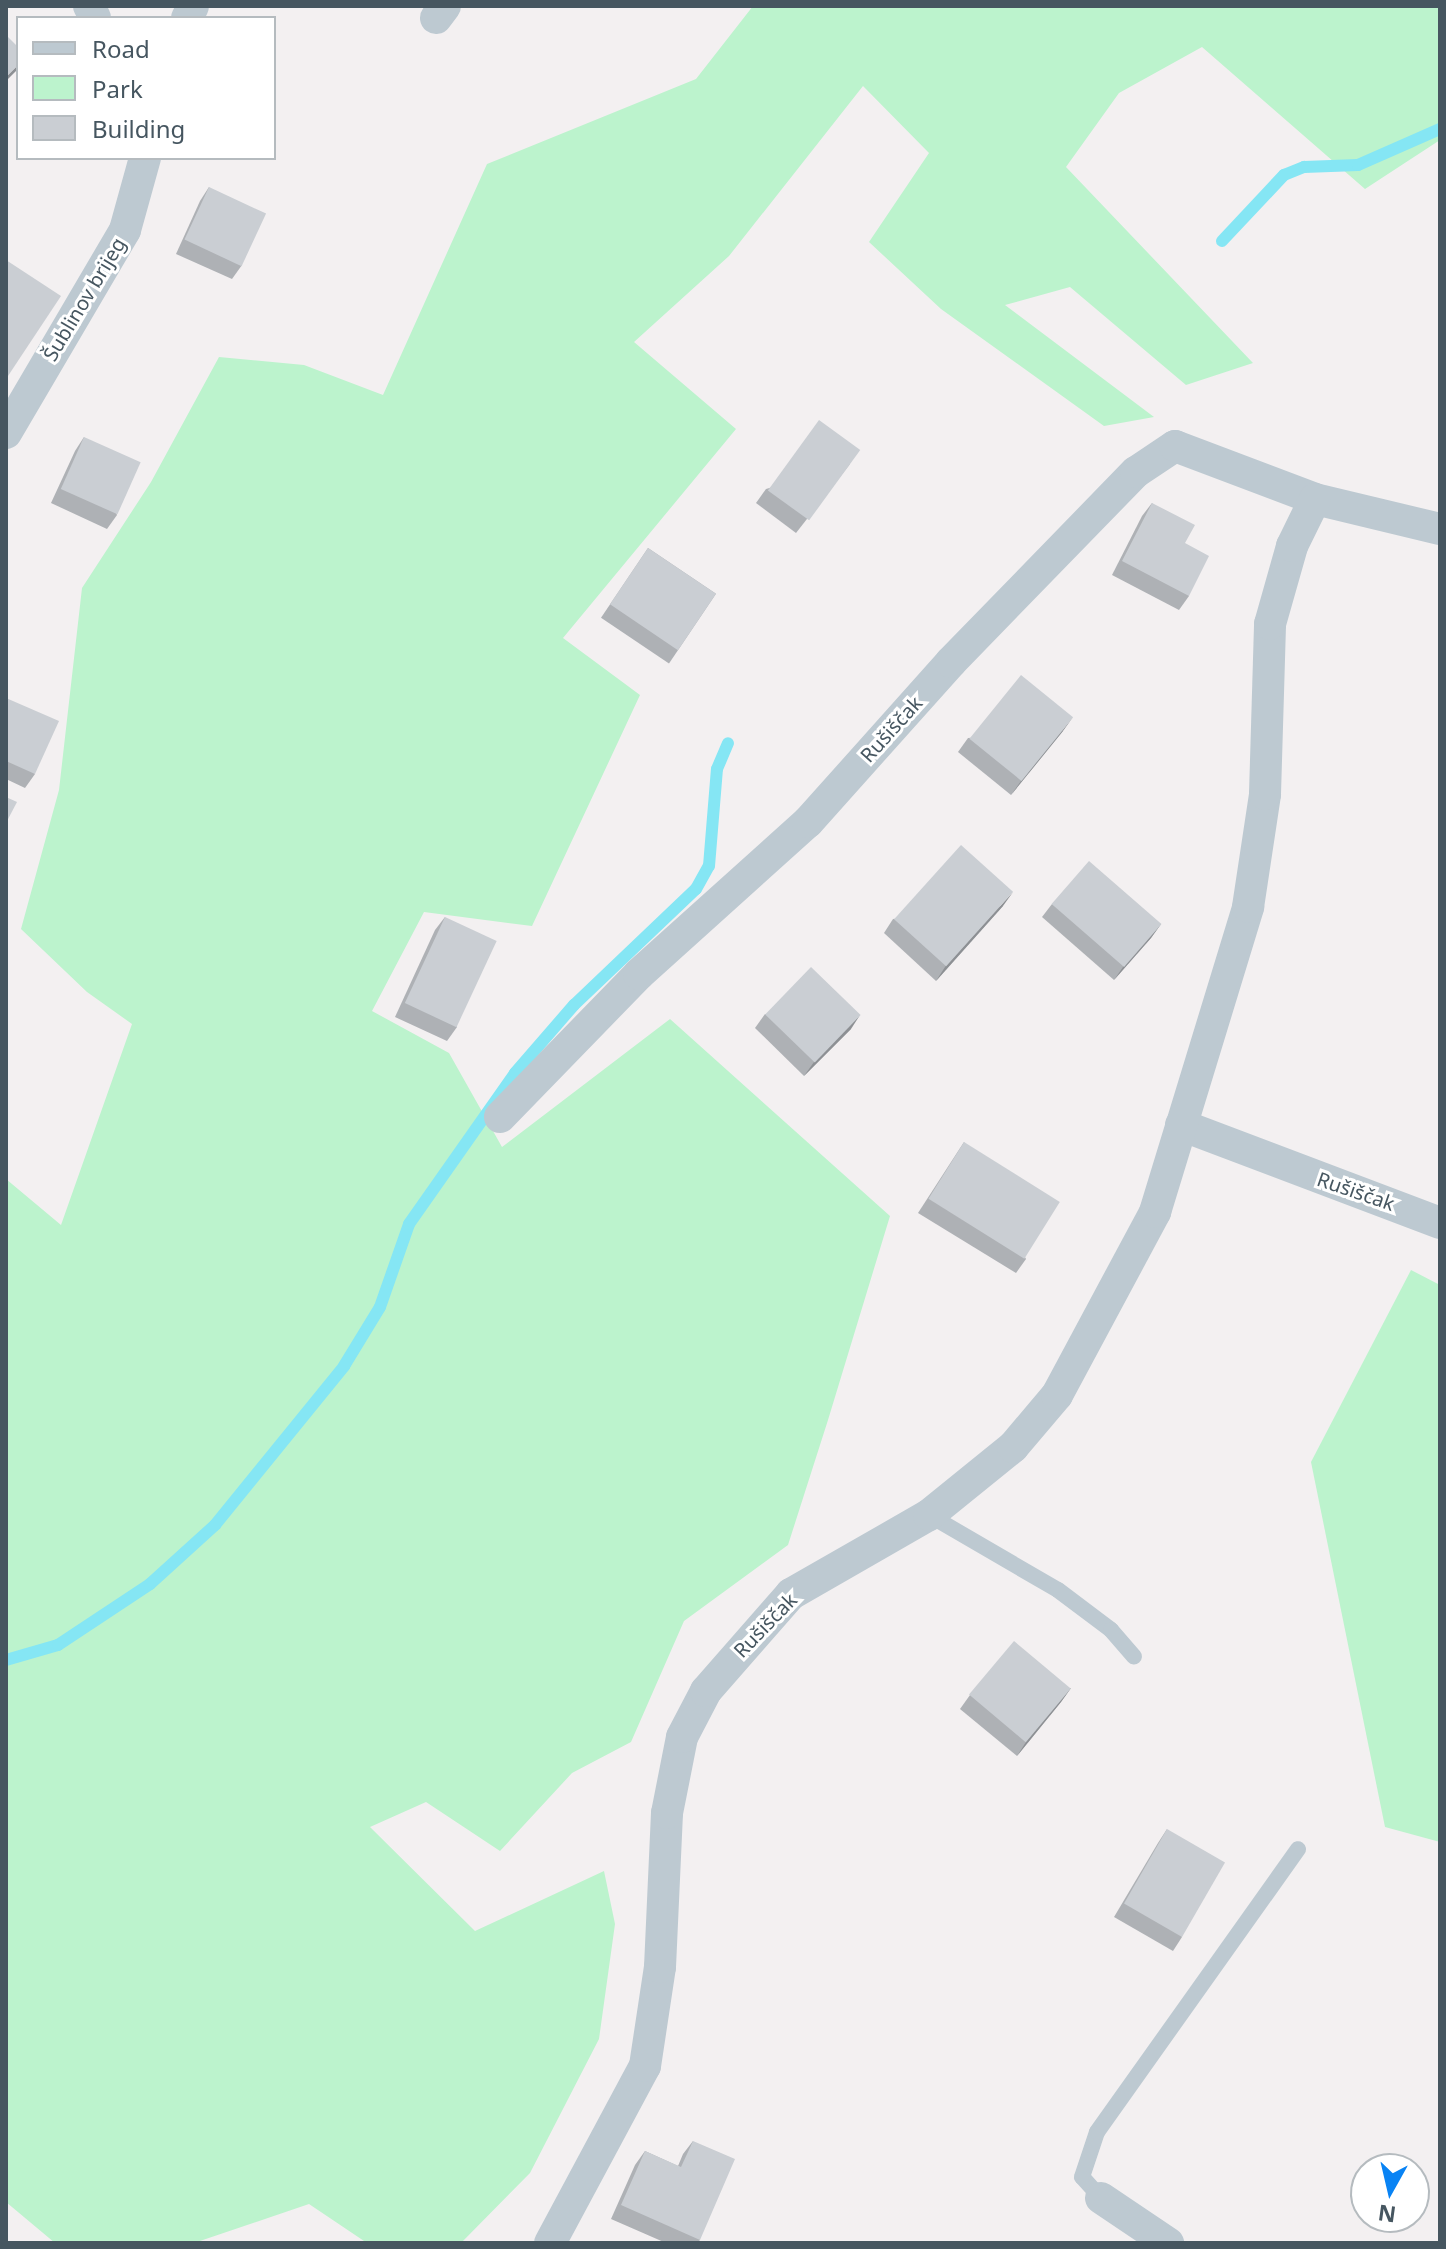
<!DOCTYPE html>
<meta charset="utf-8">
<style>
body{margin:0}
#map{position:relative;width:1446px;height:2249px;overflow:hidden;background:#f3f0f1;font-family:"Noto Sans",sans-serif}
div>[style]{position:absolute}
.green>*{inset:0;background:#bcf3cd}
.stream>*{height:12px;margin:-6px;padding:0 6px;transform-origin:6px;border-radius:6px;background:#85e6f4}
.service>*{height:16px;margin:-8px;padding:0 8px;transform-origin:8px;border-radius:8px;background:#bdc9d1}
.minor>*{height:32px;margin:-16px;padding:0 16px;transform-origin:16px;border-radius:16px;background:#bdc9d1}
.wall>*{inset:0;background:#aeb1b5;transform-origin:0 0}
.shaded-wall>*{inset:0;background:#8d9094}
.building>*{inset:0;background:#caced3;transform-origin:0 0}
span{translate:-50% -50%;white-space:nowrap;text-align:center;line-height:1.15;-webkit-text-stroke:6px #fff;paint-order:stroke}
.street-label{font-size:20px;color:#465660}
.frame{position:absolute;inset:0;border:8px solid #465660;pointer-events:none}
.legend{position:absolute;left:16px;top:16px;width:260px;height:144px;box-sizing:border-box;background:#fff;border:2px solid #b5bbbf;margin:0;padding:10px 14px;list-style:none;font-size:24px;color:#465660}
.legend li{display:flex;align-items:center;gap:16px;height:40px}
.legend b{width:40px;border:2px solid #b5bbbf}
.north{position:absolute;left:1350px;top:2153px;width:80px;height:80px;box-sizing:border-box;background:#fff;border:2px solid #b5bbbf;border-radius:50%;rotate:188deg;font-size:22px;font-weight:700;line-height:32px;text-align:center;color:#465660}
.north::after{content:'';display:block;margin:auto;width:28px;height:36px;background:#0983f4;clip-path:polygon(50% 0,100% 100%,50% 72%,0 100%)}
</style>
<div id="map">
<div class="green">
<i style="clip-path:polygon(753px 6px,1440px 6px,1440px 140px,1365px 189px,1202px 47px,1119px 93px,1066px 167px,1253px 363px,1186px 385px,1070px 287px,1005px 305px,1154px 417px,1104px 426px,941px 309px,869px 242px,929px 153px,863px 86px,729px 256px,634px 342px,736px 429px,563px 638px,640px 695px,532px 926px,424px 912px,372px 1011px,449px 1053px,502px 1147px,670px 1019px,890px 1216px,828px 1420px,788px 1545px,684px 1621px,631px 1742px,572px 1773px,500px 1851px,426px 1802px,370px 1827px,475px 1931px,604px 1871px,615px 1924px,599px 2039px,530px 2173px,461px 2243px,367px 2243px,309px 2204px,194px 2243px,55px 2243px,6px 2202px,6px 1179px,61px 1225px,132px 1024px,87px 992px,21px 929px,59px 790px,82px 588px,151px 482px,219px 357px,304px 365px,383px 395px,487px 164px,696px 79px)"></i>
<i style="clip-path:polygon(1411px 1270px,1440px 1285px,1440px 1842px,1385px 1827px,1311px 1462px)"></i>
</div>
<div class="stream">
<i style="left:1222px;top:241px;width:91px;rotate:-46.8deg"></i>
<i style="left:1284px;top:175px;width:22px;rotate:-22deg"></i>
<i style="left:1304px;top:167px;width:54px;rotate:-2.1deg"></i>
<i style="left:1358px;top:165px;width:90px;rotate:-23.7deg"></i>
<i style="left:6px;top:1660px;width:54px;rotate:-16.1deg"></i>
<i style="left:58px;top:1645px;width:110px;rotate:-33.5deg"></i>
<i style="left:150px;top:1584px;width:88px;rotate:-42.2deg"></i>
<i style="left:215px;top:1525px;width:205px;rotate:-50.9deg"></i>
<i style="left:344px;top:1366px;width:69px;rotate:-58.6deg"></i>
<i style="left:380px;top:1307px;width:88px;rotate:-70.7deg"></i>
<i style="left:409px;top:1224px;width:184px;rotate:-54.9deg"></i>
<i style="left:515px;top:1073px;width:90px;rotate:-49.1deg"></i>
<i style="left:574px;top:1005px;width:168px;rotate:-43.6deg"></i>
<i style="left:696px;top:889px;width:26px;rotate:-61deg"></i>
<i style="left:709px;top:866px;width:97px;rotate:-85.3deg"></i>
<i style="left:717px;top:769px;width:28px;rotate:-67deg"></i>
</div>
<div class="service">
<i style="left:929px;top:1515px;width:149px;rotate:30.2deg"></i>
<i style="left:1058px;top:1590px;width:66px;rotate:37deg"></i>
<i style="left:1111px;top:1630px;width:35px;rotate:49deg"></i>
<i style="left:1101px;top:2198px;width:28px;rotate:-132deg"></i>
<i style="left:1082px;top:2177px;width:47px;rotate:-71.6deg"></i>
<i style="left:1097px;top:2132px;width:347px;rotate:-54.6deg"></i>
</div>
<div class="minor">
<i style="left:89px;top:6px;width:13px;rotate:63deg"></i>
<i style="left:187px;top:18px;width:13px;rotate:-63deg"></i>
<i style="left:436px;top:18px;width:15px;rotate:-53deg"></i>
<i style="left:6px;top:433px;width:235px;rotate:-59.6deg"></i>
<i style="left:125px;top:230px;width:75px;rotate:-74.5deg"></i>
<i style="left:500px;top:1117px;width:199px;rotate:-45.8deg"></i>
<i style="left:639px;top:974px;width:227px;rotate:-42deg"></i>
<i style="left:808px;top:822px;width:215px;rotate:-48.2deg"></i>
<i style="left:951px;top:662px;width:265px;rotate:-45.8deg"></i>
<i style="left:1136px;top:472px;width:47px;rotate:-33.7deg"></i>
<i style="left:1175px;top:446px;width:150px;rotate:20.7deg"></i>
<i style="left:1315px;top:499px;width:129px;rotate:13.5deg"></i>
<i style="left:1181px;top:1125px;width:277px;rotate:20.7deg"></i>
<i style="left:1101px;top:2198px;width:81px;rotate:33.9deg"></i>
<i style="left:550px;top:2243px;width:201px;rotate:-61.8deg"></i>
<i style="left:645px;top:2066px;width:100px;rotate:-81.4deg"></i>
<i style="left:660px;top:1967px;width:154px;rotate:-87.4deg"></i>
<i style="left:667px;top:1813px;width:77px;rotate:-78.8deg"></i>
<i style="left:682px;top:1737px;width:52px;rotate:-62.4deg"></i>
<i style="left:706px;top:1691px;width:129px;rotate:-48.8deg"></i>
<i style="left:791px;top:1594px;width:159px;rotate:-29.8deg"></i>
<i style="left:929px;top:1515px;width:108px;rotate:-39deg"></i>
<i style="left:1013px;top:1447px;width:68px;rotate:-49.8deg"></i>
<i style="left:1057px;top:1395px;width:208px;rotate:-61.8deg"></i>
<i style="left:1155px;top:1212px;width:319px;rotate:-73deg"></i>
<i style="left:1248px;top:907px;width:114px;rotate:-81.4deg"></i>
<i style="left:1265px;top:794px;width:170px;rotate:-88.3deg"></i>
<i style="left:1270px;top:624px;width:81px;rotate:-74.2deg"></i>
<i style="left:1292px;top:546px;width:52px;rotate:-63.9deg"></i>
</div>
<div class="wall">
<i style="clip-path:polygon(209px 187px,242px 265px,232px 279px,176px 254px,200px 201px)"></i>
<i style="clip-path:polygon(84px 437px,117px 515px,107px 529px,51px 503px,75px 451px)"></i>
<i style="clip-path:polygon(850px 464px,796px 533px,756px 503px,766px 489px)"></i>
<i style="clip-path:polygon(1152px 503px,1185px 543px,1189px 596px,1179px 610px,1112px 575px,1142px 516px)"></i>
<i style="left:648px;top:548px;width:82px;height:84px;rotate:34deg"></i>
<i style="clip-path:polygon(6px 698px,35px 774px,25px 788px,6px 779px)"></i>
<i style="clip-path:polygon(1063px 731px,1011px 795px,958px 752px,968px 738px)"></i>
<i style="clip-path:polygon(1052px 904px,1161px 924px,1151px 938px,1114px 980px,1042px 917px)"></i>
<i style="clip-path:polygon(1003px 906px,936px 981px,884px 933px,893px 919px)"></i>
<i style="clip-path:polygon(445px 917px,457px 1027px,447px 1041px,395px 1017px,435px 930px)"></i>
<i style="clip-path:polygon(765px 1014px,851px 1029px,804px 1076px,755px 1028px)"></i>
<i style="clip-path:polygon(964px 1142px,1026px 1259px,1016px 1273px,918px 1213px)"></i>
<i style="clip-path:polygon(1071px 1688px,1061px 1702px,1017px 1756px,960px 1709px,970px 1695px)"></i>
<i style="clip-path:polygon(1167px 1829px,1182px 1937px,1173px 1951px,1114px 1917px,1158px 1843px)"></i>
<i style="clip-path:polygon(693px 2141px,700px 2240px,697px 2243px,666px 2243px,611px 2219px,635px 2165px,645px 2151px,678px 2166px,683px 2154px)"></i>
</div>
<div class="shaded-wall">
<i style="clip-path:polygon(18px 65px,17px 70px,6px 81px,6px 77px)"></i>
<i style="clip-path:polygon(1073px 717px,1063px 731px,1011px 795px,1021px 781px)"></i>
<i style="clip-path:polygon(1013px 892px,1003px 906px,936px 981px,945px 967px)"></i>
<i style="clip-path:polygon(1161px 924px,1151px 938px,1114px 980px,1123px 967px)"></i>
<i style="clip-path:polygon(860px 1015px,851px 1029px,804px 1076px,814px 1062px)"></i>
<i style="clip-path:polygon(1071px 1688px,1061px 1702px,1017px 1756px,1026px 1742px)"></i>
</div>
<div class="building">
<i style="clip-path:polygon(6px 35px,18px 47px,18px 65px,6px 77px)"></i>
<i style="left:209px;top:187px;width:63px;height:58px;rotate:25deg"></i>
<i style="clip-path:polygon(6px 260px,61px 296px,6px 379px)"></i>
<i style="left:819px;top:420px;width:51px;height:87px;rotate:36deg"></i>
<i style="left:84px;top:437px;width:62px;height:57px;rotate:24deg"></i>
<i style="clip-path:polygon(1152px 503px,1195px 525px,1185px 543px,1209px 556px,1189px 596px,1122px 561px)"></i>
<i style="left:648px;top:548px;width:82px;height:68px;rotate:34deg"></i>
<i style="left:1021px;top:675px;width:67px;height:82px;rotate:39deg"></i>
<i style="clip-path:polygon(6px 698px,59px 721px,35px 774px,6px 761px)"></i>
<i style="clip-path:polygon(6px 797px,17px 802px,6px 823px)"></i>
<i style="left:961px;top:845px;width:70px;height:100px;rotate:42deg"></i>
<i style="left:1089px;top:861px;width:96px;height:57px;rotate:41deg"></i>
<i style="left:445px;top:917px;width:57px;height:95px;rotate:25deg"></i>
<i style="left:811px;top:967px;width:69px;height:66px;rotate:44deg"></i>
<i style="left:964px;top:1142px;width:113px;height:67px;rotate:32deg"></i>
<i style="left:1014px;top:1641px;width:74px;height:70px;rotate:40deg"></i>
<i style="left:1167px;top:1829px;width:67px;height:86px;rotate:30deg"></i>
<i style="clip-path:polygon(693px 2141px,735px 2159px,700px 2240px,621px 2205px,645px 2151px,681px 2167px)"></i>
</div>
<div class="street-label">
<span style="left:84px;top:299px;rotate:-59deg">Šublinov brijeg</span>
<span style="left:891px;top:729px;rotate:-48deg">Rušiščak</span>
<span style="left:1356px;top:1191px;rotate:19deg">Rušiščak</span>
<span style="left:765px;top:1625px;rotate:-46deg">Rušiščak</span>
</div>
<div class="frame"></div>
<ul class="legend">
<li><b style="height:10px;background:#bdc9d1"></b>Road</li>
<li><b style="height:22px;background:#bcf3cd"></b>Park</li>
<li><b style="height:22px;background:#caced3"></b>Building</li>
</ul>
<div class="north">N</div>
</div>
